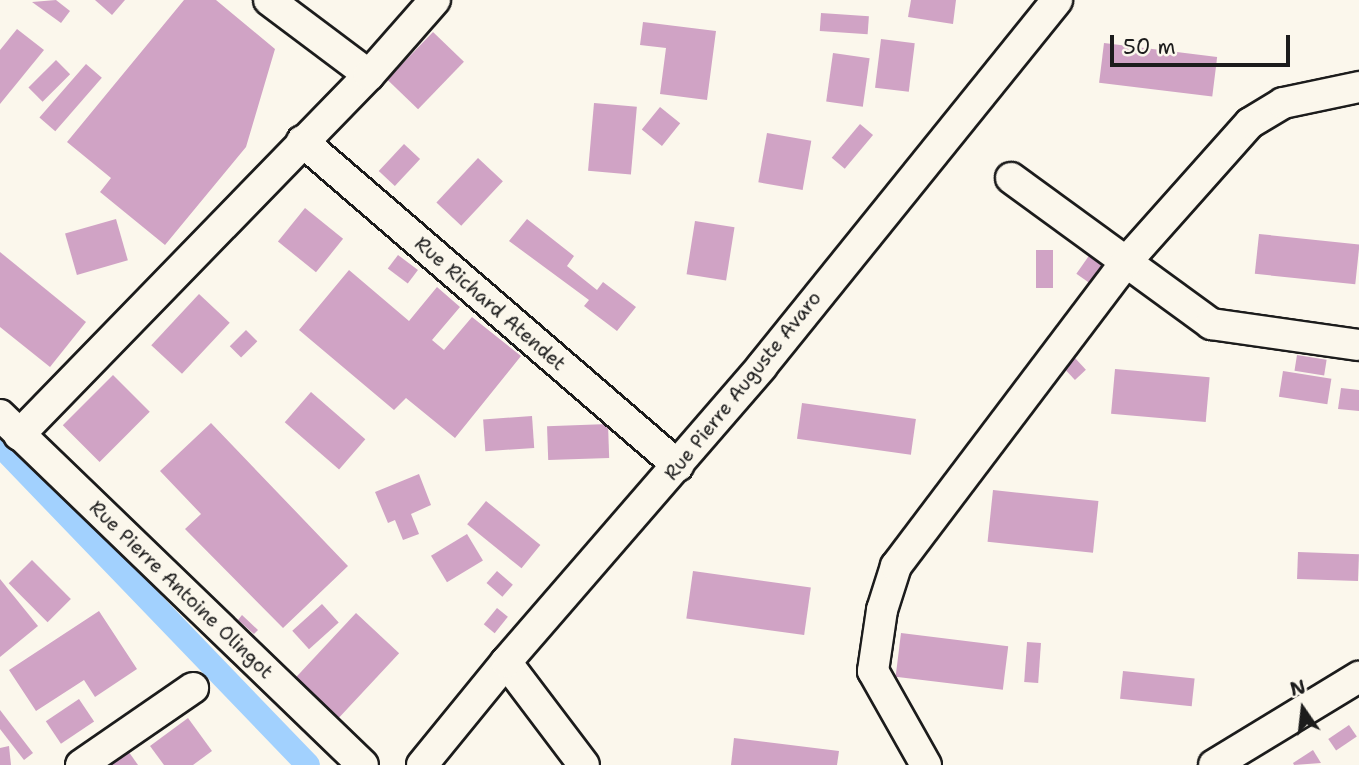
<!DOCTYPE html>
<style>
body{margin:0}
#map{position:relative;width:1359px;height:765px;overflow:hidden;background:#fbf7ec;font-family:"Shantell Sans",sans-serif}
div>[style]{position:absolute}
.canal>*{height:24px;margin:-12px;padding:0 12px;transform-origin:12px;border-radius:12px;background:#a2d1fe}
.building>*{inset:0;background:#d0a3c5;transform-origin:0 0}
.roads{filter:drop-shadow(2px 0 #1c1c1c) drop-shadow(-2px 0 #1c1c1c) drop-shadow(0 2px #1c1c1c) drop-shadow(0 -2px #1c1c1c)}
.minor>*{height:30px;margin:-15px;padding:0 15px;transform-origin:15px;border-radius:15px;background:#fbf7ec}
span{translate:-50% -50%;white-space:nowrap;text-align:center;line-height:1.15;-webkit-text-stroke:6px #fbf7ec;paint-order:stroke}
.street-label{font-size:19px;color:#1c1c1c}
.north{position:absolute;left:1268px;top:674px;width:70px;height:70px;-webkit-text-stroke:5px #fbf7ec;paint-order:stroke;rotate:346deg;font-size:19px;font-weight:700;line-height:28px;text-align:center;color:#1c1c1c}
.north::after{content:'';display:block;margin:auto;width:24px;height:32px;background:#1c1c1c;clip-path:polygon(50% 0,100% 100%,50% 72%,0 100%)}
.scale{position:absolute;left:1110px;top:35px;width:180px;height:32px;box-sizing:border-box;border:4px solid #1c1c1c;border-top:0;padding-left:9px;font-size:21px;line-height:24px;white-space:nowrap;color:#1c1c1c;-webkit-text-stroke:5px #fbf7ec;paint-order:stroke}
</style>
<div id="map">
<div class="canal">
<i style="left:0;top:445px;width:444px;rotate:46.1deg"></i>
</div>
<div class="building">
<i style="clip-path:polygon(56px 0,70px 11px,61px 23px,32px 2px)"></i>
<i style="clip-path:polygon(95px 0,125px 0,112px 15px)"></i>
<i style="clip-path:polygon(184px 0,216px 0,275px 49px,246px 147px,165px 245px,100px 192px,111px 178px,67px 142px)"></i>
<i style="clip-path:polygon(911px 0,956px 0,953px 24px,908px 17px)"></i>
<i style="left:821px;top:13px;width:48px;height:18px;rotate:4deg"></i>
<i style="clip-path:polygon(643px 22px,716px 31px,707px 100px,660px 94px,666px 48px,640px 45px)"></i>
<i style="clip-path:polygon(17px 29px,44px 50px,0 104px,0 50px)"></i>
<i style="left:433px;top:32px;width:43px;height:66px;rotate:44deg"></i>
<i style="left:881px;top:39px;width:34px;height:49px;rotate:7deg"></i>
<i style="left:1104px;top:43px;width:114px;height:40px;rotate:7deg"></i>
<i style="left:833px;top:53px;width:37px;height:49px;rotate:8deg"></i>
<i style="left:56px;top:60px;width:20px;height:39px;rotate:45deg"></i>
<i style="left:86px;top:64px;width:21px;height:71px;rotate:41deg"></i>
<i style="left:594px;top:103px;width:43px;height:68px;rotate:5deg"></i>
<i style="left:660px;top:107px;width:26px;height:29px;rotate:39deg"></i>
<i style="left:860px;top:124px;width:17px;height:44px;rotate:40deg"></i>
<i style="left:767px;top:133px;width:45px;height:50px;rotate:10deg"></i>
<i style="left:404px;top:144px;width:22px;height:37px;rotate:43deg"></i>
<i style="left:478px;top:158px;width:34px;height:61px;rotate:43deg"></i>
<i style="left:305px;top:208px;width:49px;height:43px;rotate:39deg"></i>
<i style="left:116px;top:219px;width:43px;height:53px;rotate:74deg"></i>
<i style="clip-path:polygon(527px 219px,574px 256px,567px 266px,597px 290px,603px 282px,636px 307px,617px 331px,584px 306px,589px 300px,509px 241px)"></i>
<i style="left:695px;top:221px;width:40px;height:54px;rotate:9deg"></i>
<i style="left:1259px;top:234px;width:101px;height:40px;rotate:6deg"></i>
<i style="left:1036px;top:250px;width:17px;height:38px"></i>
<i style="left:1093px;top:250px;width:16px;height:29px;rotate:35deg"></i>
<i style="clip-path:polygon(0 252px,86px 322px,50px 367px,0 327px)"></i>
<i style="left:398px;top:255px;width:25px;height:17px;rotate:37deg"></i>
<i style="clip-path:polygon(349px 270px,409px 321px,437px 287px,460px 307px,432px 340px,444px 350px,472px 317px,521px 356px,455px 438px,406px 398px,394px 410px,299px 330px)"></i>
<i style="left:199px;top:294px;width:42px;height:70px;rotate:43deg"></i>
<i style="left:246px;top:330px;width:16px;height:23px;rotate:45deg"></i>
<i style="left:1297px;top:355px;width:30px;height:16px;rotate:9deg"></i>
<i style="left:1075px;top:358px;width:16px;height:15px;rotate:47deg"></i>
<i style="left:1115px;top:369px;width:95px;height:45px;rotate:5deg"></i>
<i style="left:1283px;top:371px;width:49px;height:26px;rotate:9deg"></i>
<i style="left:113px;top:375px;width:52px;height:71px;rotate:45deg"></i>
<i style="clip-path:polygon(1341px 388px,1359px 390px,1359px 411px,1338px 409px)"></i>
<i style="left:311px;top:392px;width:72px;height:40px;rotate:41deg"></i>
<i style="left:802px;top:403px;width:115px;height:36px;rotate:8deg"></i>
<i style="left:532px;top:416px;width:32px;height:49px;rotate:86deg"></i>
<i style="clip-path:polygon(211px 423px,348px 566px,283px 628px,185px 529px,201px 514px,160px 471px)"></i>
<i style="left:608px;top:424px;width:34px;height:61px;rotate:88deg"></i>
<i style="clip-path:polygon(419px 474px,431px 505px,411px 514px,419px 534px,403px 540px,395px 520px,388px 523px,375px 492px)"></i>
<i style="left:993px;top:490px;width:106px;height:52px;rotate:6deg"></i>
<i style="left:486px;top:501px;width:70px;height:30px;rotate:39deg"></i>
<i style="left:467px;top:534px;width:31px;height:42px;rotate:59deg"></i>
<i style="left:1298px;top:552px;width:61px;height:27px;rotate:2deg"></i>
<i style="left:32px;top:560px;width:55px;height:33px;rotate:45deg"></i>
<i style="left:497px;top:571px;width:21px;height:16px;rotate:41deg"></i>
<i style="left:693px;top:571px;width:119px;height:48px;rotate:8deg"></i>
<i style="clip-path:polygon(0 579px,38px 626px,0 657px)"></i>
<i style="left:322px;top:604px;width:25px;height:40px;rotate:48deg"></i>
<i style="left:497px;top:608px;width:14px;height:21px;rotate:39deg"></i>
<i style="clip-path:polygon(99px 611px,137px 669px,95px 697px,84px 680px,36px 711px,9px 670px)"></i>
<i style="left:356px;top:613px;width:59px;height:90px;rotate:43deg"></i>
<i style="clip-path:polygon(242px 615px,258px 630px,254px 634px,238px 620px)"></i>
<i style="left:901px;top:633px;width:108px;height:44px;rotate:7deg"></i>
<i style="left:1027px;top:642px;width:14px;height:40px;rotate:4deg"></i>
<i style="left:1123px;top:671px;width:72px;height:28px;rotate:6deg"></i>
<i style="left:79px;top:699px;width:27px;height:40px;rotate:56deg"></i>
<i style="clip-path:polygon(0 710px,33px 753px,24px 760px,0 729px)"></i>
<i style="clip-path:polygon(188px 718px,212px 751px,193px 765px,164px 765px,150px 746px)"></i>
<i style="left:1349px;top:725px;width:14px;height:25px;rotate:56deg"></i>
<i style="clip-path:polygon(734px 738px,839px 751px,837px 765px,731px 765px)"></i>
<i style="clip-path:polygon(9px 746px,11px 765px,0 765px,0 748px)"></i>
<i style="clip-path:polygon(126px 748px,138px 765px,102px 765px)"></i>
<i style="clip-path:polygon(1313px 750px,1321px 763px,1294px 765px,1293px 763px)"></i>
</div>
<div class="roads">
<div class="minor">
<i style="left:269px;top:0;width:125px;rotate:36.9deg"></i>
<i style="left:302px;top:141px;width:497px;rotate:40.8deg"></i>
<i style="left:1011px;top:178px;width:248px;rotate:36.1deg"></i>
<i style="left:1211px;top:324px;width:149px;rotate:8.1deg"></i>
<i style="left:0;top:415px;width:504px;rotate:43.96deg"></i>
<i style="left:19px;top:435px;width:502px;rotate:-45.81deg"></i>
<i style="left:369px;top:75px;width:100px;rotate:-48.7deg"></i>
<i style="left:506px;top:662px;width:129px;rotate:52.9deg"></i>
<i style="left:81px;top:765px;width:136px;rotate:-34.5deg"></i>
<i style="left:422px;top:765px;width:133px;rotate:-50.8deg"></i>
<i style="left:506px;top:662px;width:391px;rotate:-49.1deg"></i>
<i style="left:762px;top:366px;width:470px;rotate:-51.1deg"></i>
<i style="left:926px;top:765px;width:108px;rotate:-119.4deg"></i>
<i style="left:873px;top:671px;width:62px;rotate:-81.6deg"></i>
<i style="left:882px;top:610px;width:46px;rotate:-72.3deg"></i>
<i style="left:896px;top:566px;width:381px;rotate:-52.9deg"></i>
<i style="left:1126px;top:262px;width:186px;rotate:-48.3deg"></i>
<i style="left:1250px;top:123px;width:39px;rotate:-31deg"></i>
<i style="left:1283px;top:103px;width:78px;rotate:-11.9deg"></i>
<i style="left:1214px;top:765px;width:170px;rotate:-31.3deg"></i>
</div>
</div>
<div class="street-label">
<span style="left:490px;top:304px;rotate:41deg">Rue Richard Atendet</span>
<span style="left:743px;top:386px;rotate:-51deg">Rue Pierre Auguste Avaro</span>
<span style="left:181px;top:590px;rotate:44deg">Rue Pierre Antoine Olingot</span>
</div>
<div class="north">N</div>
<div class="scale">50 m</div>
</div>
